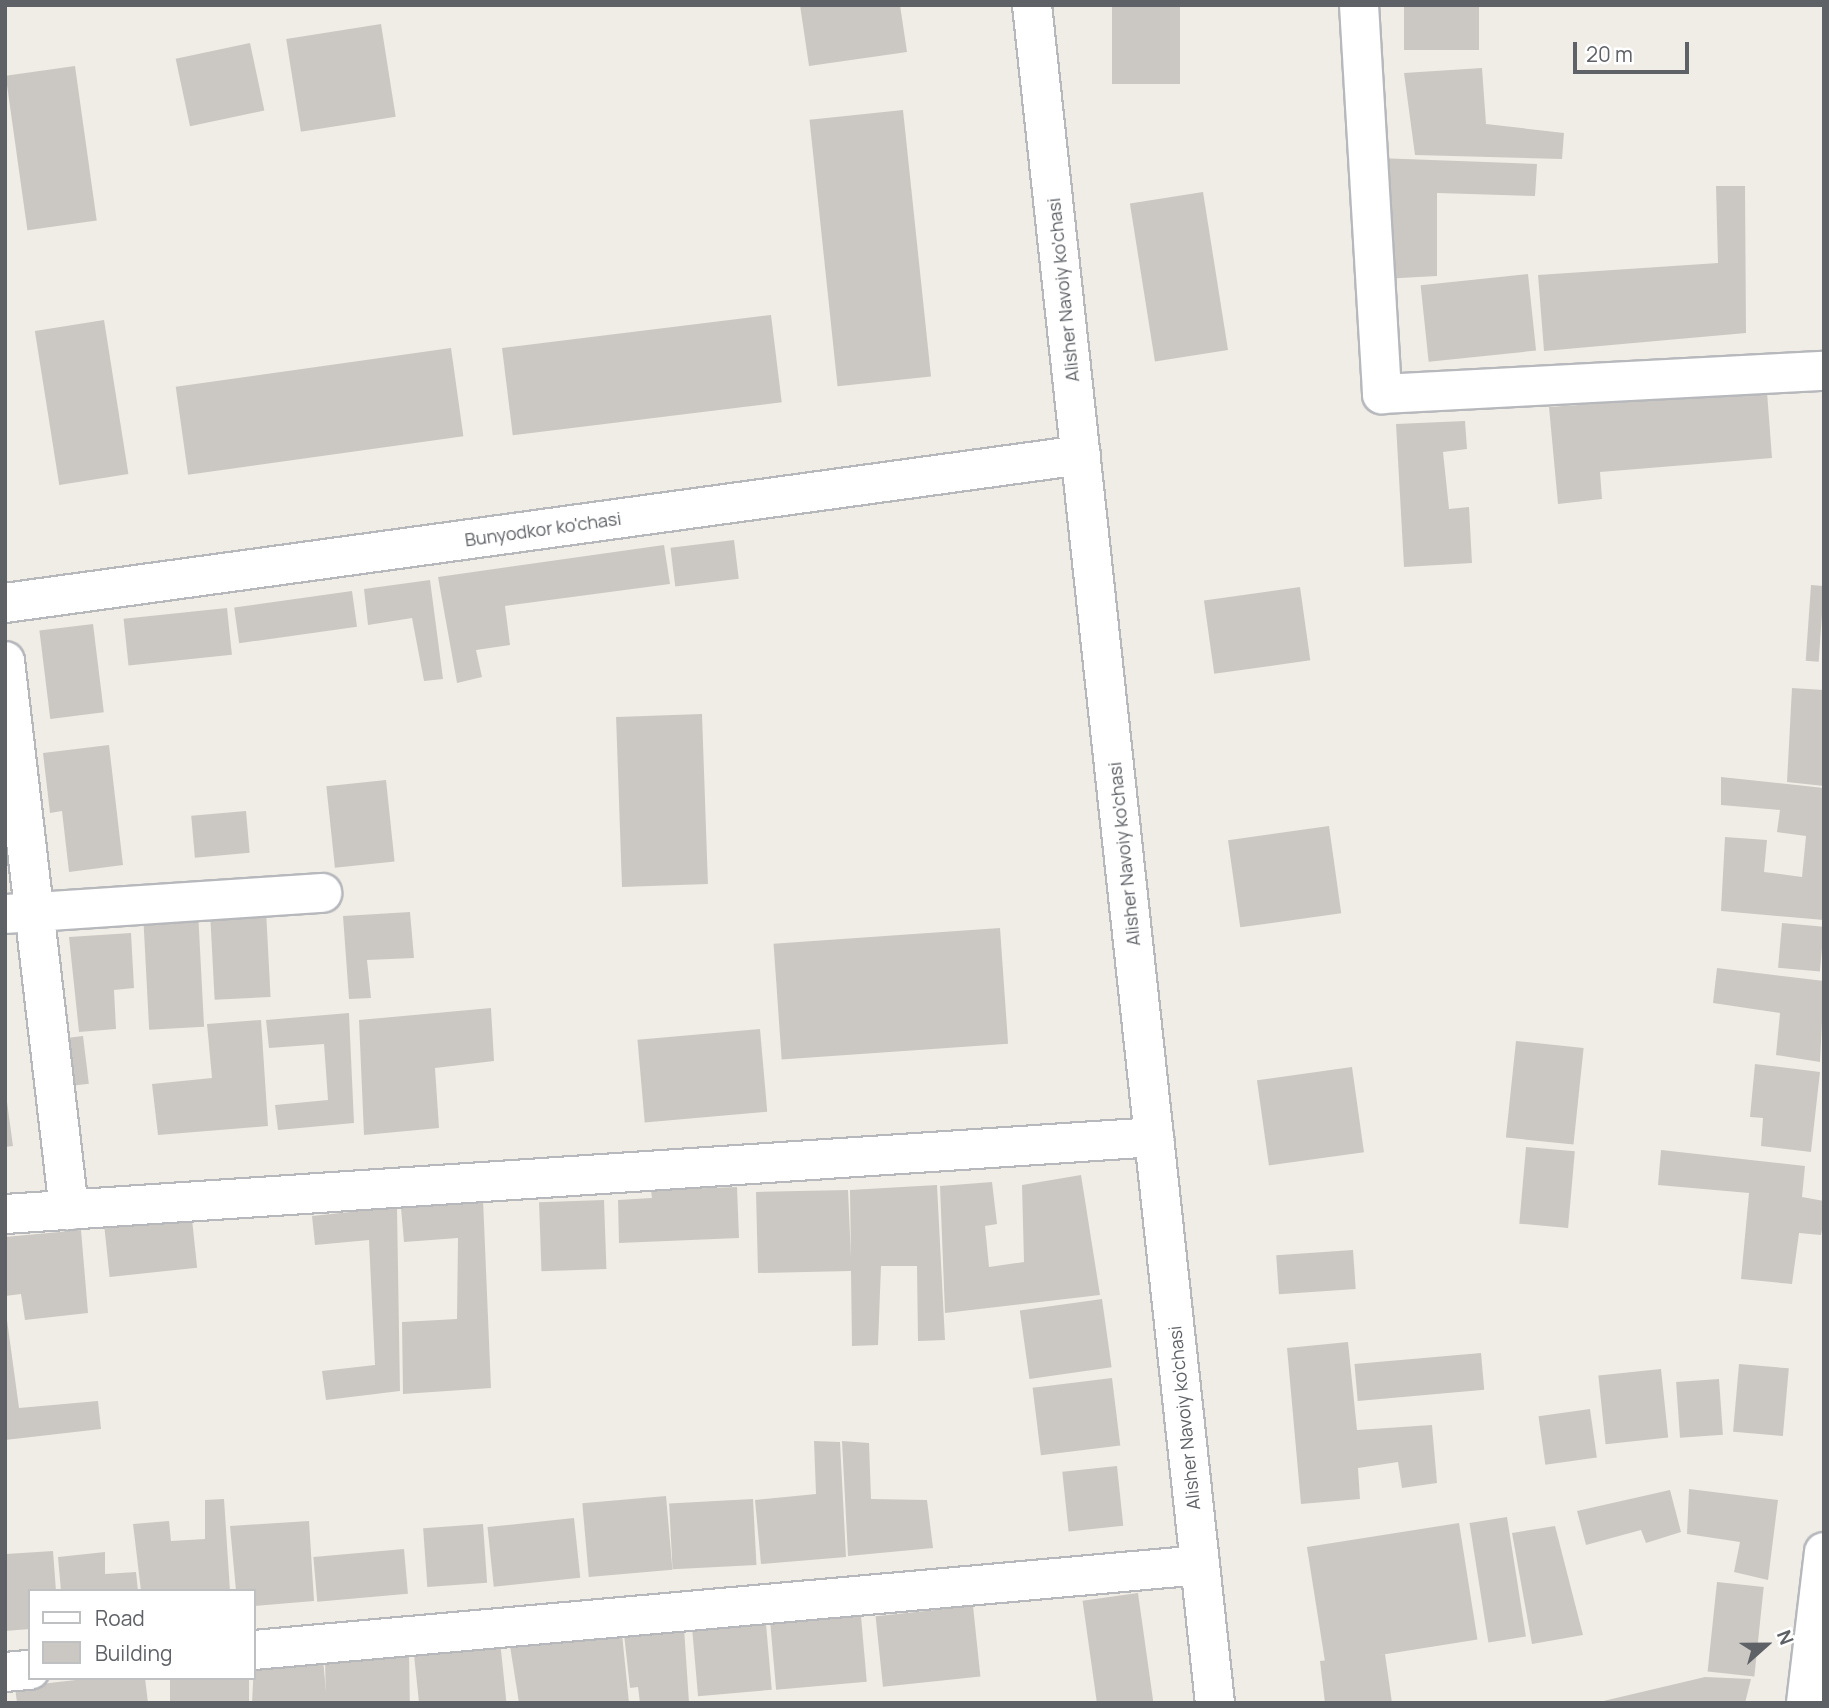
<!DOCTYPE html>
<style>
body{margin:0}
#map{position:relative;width:1829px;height:1708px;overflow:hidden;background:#f0ede6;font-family:Manrope,sans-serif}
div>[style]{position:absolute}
.building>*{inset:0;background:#cbc8c3;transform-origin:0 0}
.roads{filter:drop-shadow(2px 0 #b6b8bc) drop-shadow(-2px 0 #b6b8bc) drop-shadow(0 2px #b6b8bc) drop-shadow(0 -2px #b6b8bc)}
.minor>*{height:38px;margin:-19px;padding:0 19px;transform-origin:19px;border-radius:19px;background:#fff}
span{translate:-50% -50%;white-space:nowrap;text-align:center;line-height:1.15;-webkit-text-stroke:5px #fff;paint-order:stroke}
.street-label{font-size:18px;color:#5e6166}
.frame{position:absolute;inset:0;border:7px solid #5e6166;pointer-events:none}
.legend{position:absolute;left:28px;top:1589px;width:228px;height:91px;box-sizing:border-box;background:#fff;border:2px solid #bfc0c2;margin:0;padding:9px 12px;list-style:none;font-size:21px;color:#5e6166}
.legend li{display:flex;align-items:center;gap:14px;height:35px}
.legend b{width:35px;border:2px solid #bfc0c2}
.north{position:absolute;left:1731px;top:1610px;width:70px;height:70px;-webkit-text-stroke:5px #fff;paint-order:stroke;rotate:69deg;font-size:19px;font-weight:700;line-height:28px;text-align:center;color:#5e6166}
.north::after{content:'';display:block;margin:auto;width:24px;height:32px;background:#5e6166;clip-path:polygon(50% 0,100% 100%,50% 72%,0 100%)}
.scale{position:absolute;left:1573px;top:42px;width:116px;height:32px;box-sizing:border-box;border:4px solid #5e6166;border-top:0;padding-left:9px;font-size:21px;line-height:24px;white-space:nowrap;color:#5e6166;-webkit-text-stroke:5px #fff;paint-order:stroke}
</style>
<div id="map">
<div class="building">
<i style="clip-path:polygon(800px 5px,900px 5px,907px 52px,809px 66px)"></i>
<i style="left:1112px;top:5px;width:68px;height:79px"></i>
<i style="left:1404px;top:5px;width:75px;height:45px"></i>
<i style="left:381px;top:24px;width:94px;height:96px;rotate:81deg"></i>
<i style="left:250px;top:43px;width:69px;height:76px;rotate:78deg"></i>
<i style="left:75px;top:66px;width:156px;height:70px;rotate:82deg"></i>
<i style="clip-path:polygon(1482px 68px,1486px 124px,1564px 133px,1562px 159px,1415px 155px,1404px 73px)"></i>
<i style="left:903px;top:110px;width:268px;height:94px;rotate:84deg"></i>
<i style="clip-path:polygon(1378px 158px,1537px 164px,1535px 196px,1437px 193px,1437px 276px,1382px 279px)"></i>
<i style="clip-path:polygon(1716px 186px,1745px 186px,1746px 333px,1544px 351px,1538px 275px,1718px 263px)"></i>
<i style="left:1203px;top:192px;width:160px;height:74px;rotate:81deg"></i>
<i style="left:1528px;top:274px;width:77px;height:108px;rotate:84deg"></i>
<i style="left:771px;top:315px;width:88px;height:271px;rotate:83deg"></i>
<i style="left:104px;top:320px;width:156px;height:70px;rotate:81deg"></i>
<i style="left:451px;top:348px;width:89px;height:278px;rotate:82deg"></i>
<i style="clip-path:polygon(1767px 392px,1772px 458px,1600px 472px,1602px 499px,1558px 504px,1549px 407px)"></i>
<i style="clip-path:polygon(1465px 421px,1467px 449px,1443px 452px,1449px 509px,1469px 507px,1472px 563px,1404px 567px,1396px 424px)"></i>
<i style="left:734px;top:540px;width:39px;height:64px;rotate:83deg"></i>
<i style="clip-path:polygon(664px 545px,670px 584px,505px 606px,510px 645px,476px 650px,482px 677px,457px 683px,438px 577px)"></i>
<i style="clip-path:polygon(430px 580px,443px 679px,424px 681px,412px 618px,368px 625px,364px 589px)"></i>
<i style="left:1811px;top:585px;width:13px;height:76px;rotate:4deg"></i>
<i style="left:1300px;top:587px;width:74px;height:97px;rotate:82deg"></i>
<i style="left:352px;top:591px;width:36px;height:119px;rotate:82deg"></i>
<i style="left:227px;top:608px;width:47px;height:104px;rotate:84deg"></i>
<i style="left:93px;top:624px;width:89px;height:54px;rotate:83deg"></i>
<i style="clip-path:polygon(1792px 688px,1824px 690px,1824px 786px,1787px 782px)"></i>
<i style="left:702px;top:714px;width:170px;height:86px;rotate:88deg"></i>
<i style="clip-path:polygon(109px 745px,123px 865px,69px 872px,62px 811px,50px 813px,43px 753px)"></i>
<i style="clip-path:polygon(1721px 777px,1824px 788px,1824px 920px,1721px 911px,1725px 837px,1767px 840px,1764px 872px,1802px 877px,1806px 836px,1777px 832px,1780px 810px,1721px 805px)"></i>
<i style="left:386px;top:780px;width:82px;height:60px;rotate:84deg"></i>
<i style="left:246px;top:811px;width:42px;height:55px;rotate:85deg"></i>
<i style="left:1329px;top:826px;width:88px;height:102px;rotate:82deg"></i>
<i style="left:266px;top:910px;width:87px;height:56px;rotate:87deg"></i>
<i style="left:198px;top:911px;width:116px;height:55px;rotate:87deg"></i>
<i style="clip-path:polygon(410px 912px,414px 958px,367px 960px,371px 998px,349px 999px,343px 916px)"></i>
<i style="left:1782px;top:923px;width:42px;height:45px;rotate:5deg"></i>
<i style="left:1000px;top:928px;width:116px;height:227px;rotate:86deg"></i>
<i style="clip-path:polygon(131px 933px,134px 988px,114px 990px,116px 1029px,79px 1032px,69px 937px)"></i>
<i style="clip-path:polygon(1717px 968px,1824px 981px,1820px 1062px,1776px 1055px,1780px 1013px,1713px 1003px)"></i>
<i style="clip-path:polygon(491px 1008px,494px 1061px,435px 1068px,439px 1128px,364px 1135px,359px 1020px)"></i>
<i style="clip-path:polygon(349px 1013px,354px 1123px,278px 1130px,275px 1105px,328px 1100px,324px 1044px,269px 1048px,266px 1020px)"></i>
<i style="clip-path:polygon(261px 1020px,268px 1126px,158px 1135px,152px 1084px,212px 1078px,207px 1024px)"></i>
<i style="left:760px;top:1029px;width:83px;height:123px;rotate:85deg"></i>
<i style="left:83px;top:1036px;width:48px;height:25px;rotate:83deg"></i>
<i style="left:1516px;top:1041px;width:68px;height:97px;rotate:6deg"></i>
<i style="clip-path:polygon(1755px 1064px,1820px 1072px,1811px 1152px,1761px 1146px,1763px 1118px,1750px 1117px)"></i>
<i style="left:1352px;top:1067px;width:86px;height:96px;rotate:82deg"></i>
<i style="clip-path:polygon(5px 1087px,13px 1146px,5px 1147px)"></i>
<i style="left:1526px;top:1147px;width:49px;height:77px;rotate:5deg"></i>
<i style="clip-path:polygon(1661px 1150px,1805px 1166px,1802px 1197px,1824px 1201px,1824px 1219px,1821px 1235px,1799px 1233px,1792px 1284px,1741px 1279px,1749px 1193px,1658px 1185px)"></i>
<i style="clip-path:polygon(1081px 1175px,1100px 1295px,945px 1313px,940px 1186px,992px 1182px,997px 1224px,985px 1226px,989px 1267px,1024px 1262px,1022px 1185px)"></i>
<i style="clip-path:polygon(937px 1185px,945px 1340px,918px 1341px,917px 1266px,881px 1266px,878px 1345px,852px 1346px,851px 1271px,758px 1273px,756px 1192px,848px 1190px,851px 1258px,850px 1190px)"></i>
<i style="clip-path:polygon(737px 1187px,739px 1238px,619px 1243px,618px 1200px,652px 1198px,651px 1190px)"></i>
<i style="clip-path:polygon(483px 1199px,491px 1388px,403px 1394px,402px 1322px,457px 1319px,458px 1238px,404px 1242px,401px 1208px)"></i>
<i style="left:604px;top:1200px;width:69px;height:65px;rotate:88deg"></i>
<i style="clip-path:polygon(397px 1207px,400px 1391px,326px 1400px,322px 1371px,375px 1365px,369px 1240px,315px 1245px,312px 1216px)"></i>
<i style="left:192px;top:1219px;width:49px;height:88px;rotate:84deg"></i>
<i style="clip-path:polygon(81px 1230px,88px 1313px,25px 1320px,21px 1294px,5px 1296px,5px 1237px)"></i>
<i style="left:1353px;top:1250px;width:39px;height:77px;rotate:86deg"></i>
<i style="left:1102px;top:1299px;width:69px;height:83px;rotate:82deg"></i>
<i style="clip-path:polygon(7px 1320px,19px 1408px,98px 1401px,101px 1429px,5px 1440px)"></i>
<i style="clip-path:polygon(1348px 1342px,1357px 1430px,1432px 1425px,1437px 1483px,1402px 1488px,1398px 1462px,1358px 1468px,1360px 1499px,1301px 1504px,1287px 1348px)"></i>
<i style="left:1481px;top:1353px;width:37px;height:127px;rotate:85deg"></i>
<i style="left:1739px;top:1364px;width:50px;height:68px;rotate:5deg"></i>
<i style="left:1661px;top:1369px;width:69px;height:63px;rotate:84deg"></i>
<i style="left:1112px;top:1378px;width:68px;height:80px;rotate:83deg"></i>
<i style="left:1719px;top:1379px;width:56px;height:43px;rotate:86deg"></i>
<i style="left:1590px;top:1409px;width:49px;height:52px;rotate:82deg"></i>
<i style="clip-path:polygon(814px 1441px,840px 1442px,846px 1557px,761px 1564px,755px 1500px,816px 1494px)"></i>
<i style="clip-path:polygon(842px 1441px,869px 1443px,871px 1499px,927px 1500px,933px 1548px,848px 1556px)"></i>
<i style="left:1117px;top:1466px;width:60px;height:55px;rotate:84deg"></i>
<i style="clip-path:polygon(1689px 1489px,1778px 1500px,1768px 1580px,1734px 1572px,1740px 1542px,1687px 1534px)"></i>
<i style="clip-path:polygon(1670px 1490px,1681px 1532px,1646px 1543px,1641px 1530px,1586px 1545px,1577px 1511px)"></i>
<i style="left:666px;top:1496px;width:74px;height:84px;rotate:85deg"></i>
<i style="clip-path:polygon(224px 1499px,230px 1591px,141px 1591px,133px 1524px,169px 1521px,171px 1541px,205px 1539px,205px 1500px)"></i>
<i style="left:753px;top:1499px;width:66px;height:84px;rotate:87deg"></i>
<i style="left:1507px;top:1517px;width:121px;height:38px;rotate:81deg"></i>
<i style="left:574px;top:1518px;width:60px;height:87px;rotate:84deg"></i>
<i style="clip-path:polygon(309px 1521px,314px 1601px,254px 1606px,254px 1591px,236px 1591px,230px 1526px)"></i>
<i style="left:1459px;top:1523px;width:118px;height:154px;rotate:81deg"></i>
<i style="left:483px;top:1524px;width:59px;height:60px;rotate:86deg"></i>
<i style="clip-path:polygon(1555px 1526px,1583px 1635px,1532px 1644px,1512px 1533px)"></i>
<i style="left:404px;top:1549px;width:45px;height:91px;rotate:85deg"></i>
<i style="clip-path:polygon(53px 1551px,56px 1591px,30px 1591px,30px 1629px,5px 1631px,6px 1554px)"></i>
<i style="clip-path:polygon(105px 1552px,105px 1574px,136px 1572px,138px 1591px,61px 1591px,58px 1557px)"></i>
<i style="left:1717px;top:1582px;width:47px;height:90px;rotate:6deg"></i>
<i style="left:1138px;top:1593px;width:111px;height:56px;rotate:82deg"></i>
<i style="left:973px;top:1606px;width:71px;height:98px;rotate:84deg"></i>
<i style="left:861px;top:1616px;width:66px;height:91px;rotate:85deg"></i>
<i style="left:766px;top:1624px;width:66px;height:74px;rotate:85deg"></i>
<i style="clip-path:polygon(684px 1628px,689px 1703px,640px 1703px,638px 1687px,630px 1688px,624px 1634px)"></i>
<i style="clip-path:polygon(622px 1634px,629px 1703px,519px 1703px,510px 1646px)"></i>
<i style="left:500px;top:1641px;width:62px;height:87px;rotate:84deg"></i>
<i style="left:409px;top:1653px;width:50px;height:84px;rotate:89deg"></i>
<i style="clip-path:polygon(1385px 1654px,1392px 1703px,1325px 1703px,1320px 1661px)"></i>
<i style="clip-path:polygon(323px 1659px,327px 1703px,252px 1703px,254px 1664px)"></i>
<i style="clip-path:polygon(1705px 1677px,1751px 1679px,1745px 1703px,1595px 1703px)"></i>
<i style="clip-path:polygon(93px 1678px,145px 1678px,148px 1703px,17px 1703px,15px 1687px)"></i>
<i style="left:170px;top:1678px;width:79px;height:25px"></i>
</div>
<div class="roads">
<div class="minor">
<i style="left:1032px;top:5px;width:1708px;rotate:83.85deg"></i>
<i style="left:1359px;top:5px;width:390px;rotate:86.6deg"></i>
<i style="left:1382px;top:394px;width:443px;rotate:-3deg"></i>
<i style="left:5px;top:603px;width:1086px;rotate:-7.83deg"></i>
<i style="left:5px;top:661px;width:553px;rotate:83.35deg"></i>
<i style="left:5px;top:914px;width:318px;rotate:-3.8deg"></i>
<i style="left:5px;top:1214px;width:1152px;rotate:-3.83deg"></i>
<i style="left:254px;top:1650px;width:950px;rotate:-5.13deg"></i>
<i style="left:5px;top:1672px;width:25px;rotate:-5deg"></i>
<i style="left:1806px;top:1703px;width:152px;rotate:-83.2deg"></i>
</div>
</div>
<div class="street-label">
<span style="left:1063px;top:290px;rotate:-96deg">Alisher Navoiy ko'chasi</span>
<span style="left:543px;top:529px;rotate:-8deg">Bunyodkor ko'chasi</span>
<span style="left:1124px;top:854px;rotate:-96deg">Alisher Navoiy ko'chasi</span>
<span style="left:1184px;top:1418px;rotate:-96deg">Alisher Navoiy ko'chasi</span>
</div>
<div class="frame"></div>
<ul class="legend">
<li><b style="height:9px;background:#fff"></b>Road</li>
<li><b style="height:19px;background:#cbc8c3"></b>Building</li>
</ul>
<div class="north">N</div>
<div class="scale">20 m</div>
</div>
